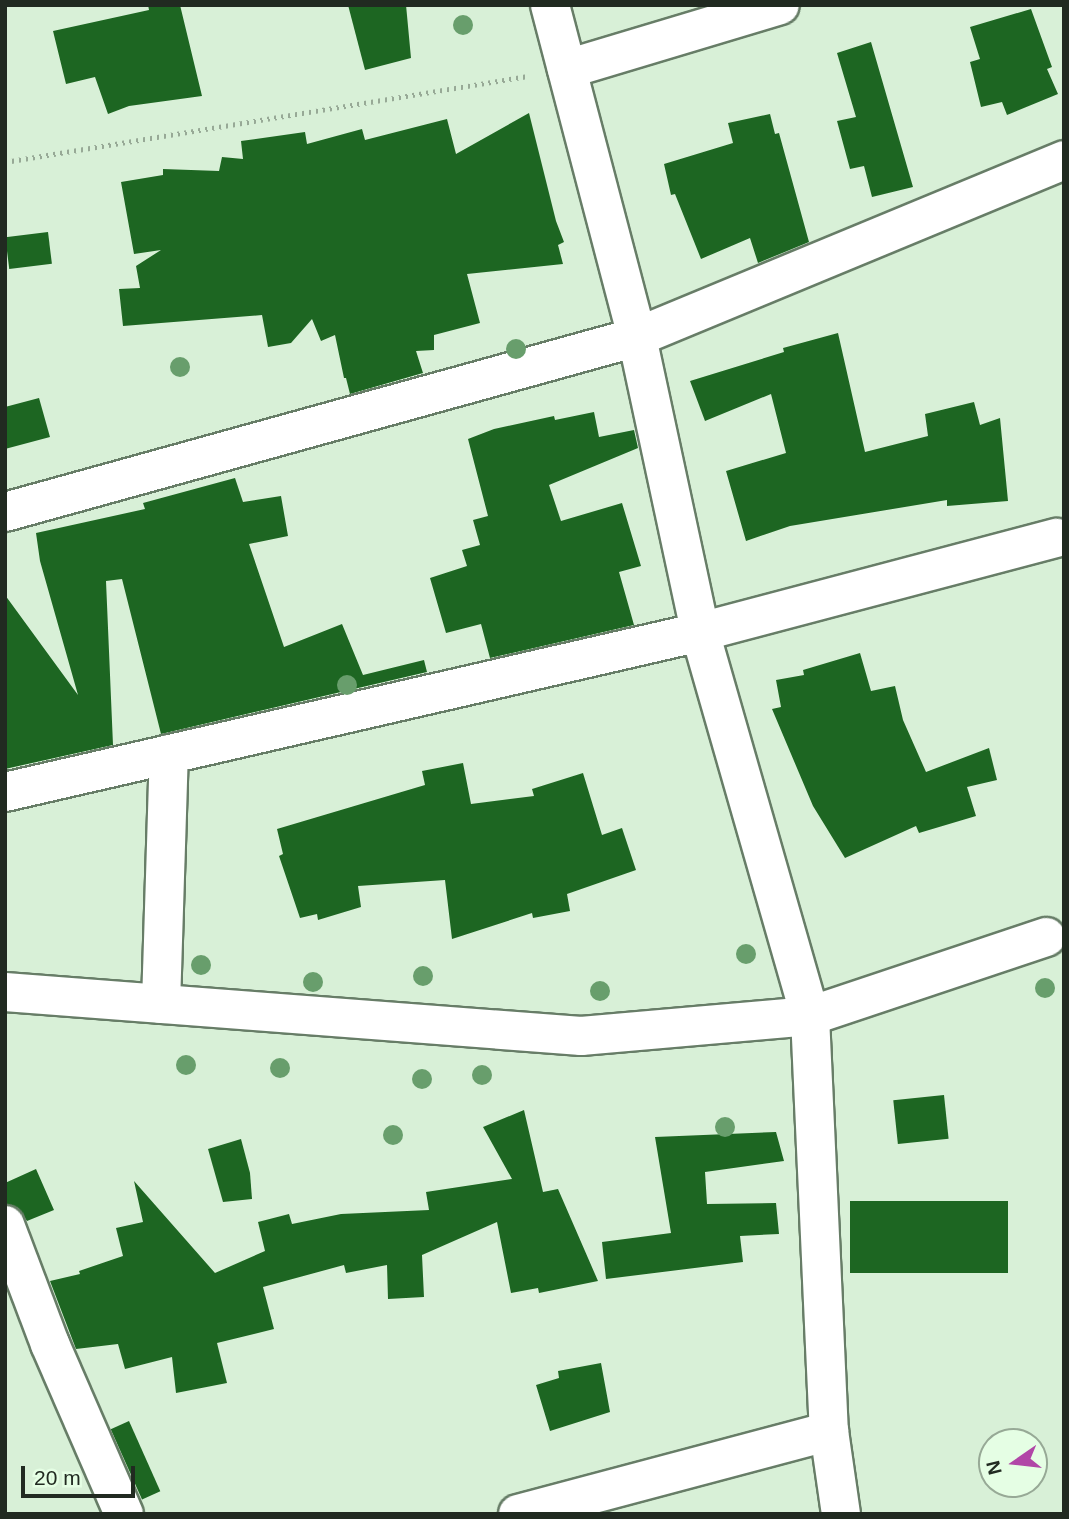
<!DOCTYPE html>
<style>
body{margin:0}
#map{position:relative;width:1069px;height:1519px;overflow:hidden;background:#d8f0d7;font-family:Arial,sans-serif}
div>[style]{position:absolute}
.building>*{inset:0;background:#1d6622;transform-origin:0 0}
.path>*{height:4.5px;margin-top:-2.25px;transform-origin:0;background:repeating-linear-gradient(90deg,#97a996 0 2px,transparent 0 7px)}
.roads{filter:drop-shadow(2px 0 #677d67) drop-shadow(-2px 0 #677d67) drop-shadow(0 2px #677d67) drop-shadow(0 -2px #677d67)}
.minor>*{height:38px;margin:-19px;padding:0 19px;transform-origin:19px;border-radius:19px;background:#fff}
.trees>*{width:20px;height:20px;margin:-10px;border-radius:50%;background:#689e6c}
span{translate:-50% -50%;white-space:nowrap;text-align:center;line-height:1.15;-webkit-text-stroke:7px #e5fee4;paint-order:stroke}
.frame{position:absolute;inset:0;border:7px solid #212a21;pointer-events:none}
.north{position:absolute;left:978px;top:1428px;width:70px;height:70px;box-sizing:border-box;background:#e5fee4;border:2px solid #97a996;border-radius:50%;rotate:256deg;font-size:19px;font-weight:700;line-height:28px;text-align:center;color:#212a21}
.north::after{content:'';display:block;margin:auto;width:24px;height:32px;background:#b146a7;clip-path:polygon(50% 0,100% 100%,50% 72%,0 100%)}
.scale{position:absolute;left:21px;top:1466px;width:114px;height:32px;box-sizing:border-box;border:4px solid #212a21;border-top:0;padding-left:9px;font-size:21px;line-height:24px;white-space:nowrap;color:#212a21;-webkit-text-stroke:5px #e5fee4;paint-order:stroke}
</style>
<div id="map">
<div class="building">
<i style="clip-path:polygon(148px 5px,180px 5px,202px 96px,129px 106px,108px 114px,95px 77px,66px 84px,53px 31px,149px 10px)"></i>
<i style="clip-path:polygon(348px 5px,406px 5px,411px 58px,365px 70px)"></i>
<i style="clip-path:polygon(1031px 9px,1052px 67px,1047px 69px,1058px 94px,1007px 115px,1002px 102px,981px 107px,970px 62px,980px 59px,970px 27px)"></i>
<i style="clip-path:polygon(871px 42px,913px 187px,872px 197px,864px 166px,850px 169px,837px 121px,856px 117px,837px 53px)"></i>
<i style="clip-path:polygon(529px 113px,556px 221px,564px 242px,558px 245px,563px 264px,467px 274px,480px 323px,434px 335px,434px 350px,416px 351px,423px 373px,350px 394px,346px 378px,344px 378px,335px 335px,321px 341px,312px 319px,291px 343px,268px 347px,262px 315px,123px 326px,119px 289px,140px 288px,136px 266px,161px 250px,134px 254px,121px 182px,163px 175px,163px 169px,219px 171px,222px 157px,243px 159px,241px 141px,305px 132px,307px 144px,362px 129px,365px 140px,447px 119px,456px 154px)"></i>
<i style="clip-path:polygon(770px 114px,775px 134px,779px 133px,809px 242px,758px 263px,750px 238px,701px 259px,675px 194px,671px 195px,664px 164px,733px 143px,728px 123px)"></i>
<i style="left:48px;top:232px;width:32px;height:43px;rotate:83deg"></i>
<i style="clip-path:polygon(838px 333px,865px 452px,928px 436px,925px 414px,974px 402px,980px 425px,1000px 418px,1008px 501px,947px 506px,947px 500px,790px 526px,746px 541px,726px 471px,786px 453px,771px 394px,705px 421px,690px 381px,784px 352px,783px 348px)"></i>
<i style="clip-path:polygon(39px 398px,50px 437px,5px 449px,5px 407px)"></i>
<i style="clip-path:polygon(594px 412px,599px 437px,634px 430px,638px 448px,549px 485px,561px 521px,622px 503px,641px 566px,619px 572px,634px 625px,490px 658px,481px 624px,446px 633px,430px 578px,467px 566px,462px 550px,480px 545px,473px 520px,488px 516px,468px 439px,494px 429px,554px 416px,555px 420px)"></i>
<i style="clip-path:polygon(235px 478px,243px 502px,281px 496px,288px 536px,249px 544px,284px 647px,342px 624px,363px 675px,424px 660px,427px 672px,161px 734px,122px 579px,106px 581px,113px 745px,5px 769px,5px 595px,78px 695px,40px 561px,36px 533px,145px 509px,143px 503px)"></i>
<i style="clip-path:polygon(860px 653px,871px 691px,895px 686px,903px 720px,926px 772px,989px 748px,997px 780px,967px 787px,976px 816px,919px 833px,916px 826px,845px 858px,813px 806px,772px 709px,781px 707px,776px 680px,804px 675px,803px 670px)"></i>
<i style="clip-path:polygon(463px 763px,471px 804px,534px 796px,532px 789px,583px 773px,602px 835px,622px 828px,636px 870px,567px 894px,570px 911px,533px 918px,532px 913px,452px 939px,445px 880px,358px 886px,361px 907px,318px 920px,317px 914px,300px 918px,279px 856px,283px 854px,277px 829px,425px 785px,422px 771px)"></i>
<i style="left:944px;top:1095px;width:44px;height:51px;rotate:84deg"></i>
<i style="clip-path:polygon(524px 1110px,543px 1192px,558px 1189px,598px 1281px,539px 1293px,538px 1288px,511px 1293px,497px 1222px,422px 1255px,424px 1297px,388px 1299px,387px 1265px,346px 1273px,344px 1265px,263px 1287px,274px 1329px,217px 1343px,227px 1383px,176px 1393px,172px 1357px,125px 1369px,118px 1344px,76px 1349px,50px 1281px,80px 1274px,79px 1271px,123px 1256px,116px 1228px,143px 1222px,134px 1181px,215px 1273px,265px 1251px,258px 1222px,289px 1214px,292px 1224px,341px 1214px,429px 1210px,426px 1192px,512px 1179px,483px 1127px)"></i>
<i style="clip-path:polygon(776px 1132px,784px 1161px,705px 1172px,707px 1204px,776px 1203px,779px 1234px,740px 1236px,743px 1262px,606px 1279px,602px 1242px,671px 1233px,655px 1137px)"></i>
<i style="clip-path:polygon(241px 1139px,250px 1173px,252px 1199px,223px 1202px,208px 1149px)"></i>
<i style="clip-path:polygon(36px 1169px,54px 1210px,27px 1221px,18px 1208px,5px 1204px,5px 1183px)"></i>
<i style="left:1008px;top:1201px;width:72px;height:158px;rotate:90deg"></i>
<i style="clip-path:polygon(601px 1363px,610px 1412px,550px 1431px,536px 1385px,559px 1378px,558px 1371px)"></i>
<i style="left:129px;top:1421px;width:77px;height:20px;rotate:66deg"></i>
</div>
<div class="path">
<i style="left:5px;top:162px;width:530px;rotate:-9.34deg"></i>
</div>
<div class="roads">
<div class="minor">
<i style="left:550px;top:5px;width:343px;rotate:75.3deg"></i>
<i style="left:637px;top:337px;width:302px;rotate:77.9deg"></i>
<i style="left:700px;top:632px;width:399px;rotate:74deg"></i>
<i style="left:810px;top:1016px;width:415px;rotate:87.4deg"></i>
<i style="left:829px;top:1431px;width:84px;rotate:81.8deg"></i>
<i style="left:567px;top:69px;width:222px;rotate:-16.7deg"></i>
<i style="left:5px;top:512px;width:656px;rotate:-15.48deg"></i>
<i style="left:637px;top:337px;width:462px;rotate:-22.5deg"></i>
<i style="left:5px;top:792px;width:713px;rotate:-12.96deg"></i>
<i style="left:700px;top:632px;width:369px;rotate:-14.8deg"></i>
<i style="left:5px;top:992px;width:578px;rotate:4.37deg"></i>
<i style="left:581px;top:1036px;width:230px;rotate:-5deg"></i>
<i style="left:810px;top:1016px;width:249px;rotate:-18.5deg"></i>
<i style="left:161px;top:1004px;width:250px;rotate:-88.2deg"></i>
<i style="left:5px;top:1225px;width:127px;rotate:69.3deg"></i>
<i style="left:50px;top:1344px;width:185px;rotate:66.5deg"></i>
<i style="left:518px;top:1514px;width:322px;rotate:-14.9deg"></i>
</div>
</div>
<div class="trees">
<i style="left:463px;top:25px"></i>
<i style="left:516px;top:349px"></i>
<i style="left:180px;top:367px"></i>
<i style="left:347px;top:685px"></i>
<i style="left:746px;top:954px"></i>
<i style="left:201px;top:965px"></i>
<i style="left:423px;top:976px"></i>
<i style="left:313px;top:982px"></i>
<i style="left:1045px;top:988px"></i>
<i style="left:600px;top:991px"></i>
<i style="left:186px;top:1065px"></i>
<i style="left:280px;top:1068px"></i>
<i style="left:482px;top:1075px"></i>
<i style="left:422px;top:1079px"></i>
<i style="left:725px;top:1127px"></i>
<i style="left:393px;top:1135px"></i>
</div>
<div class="frame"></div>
<div class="north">N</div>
<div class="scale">20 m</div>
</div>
